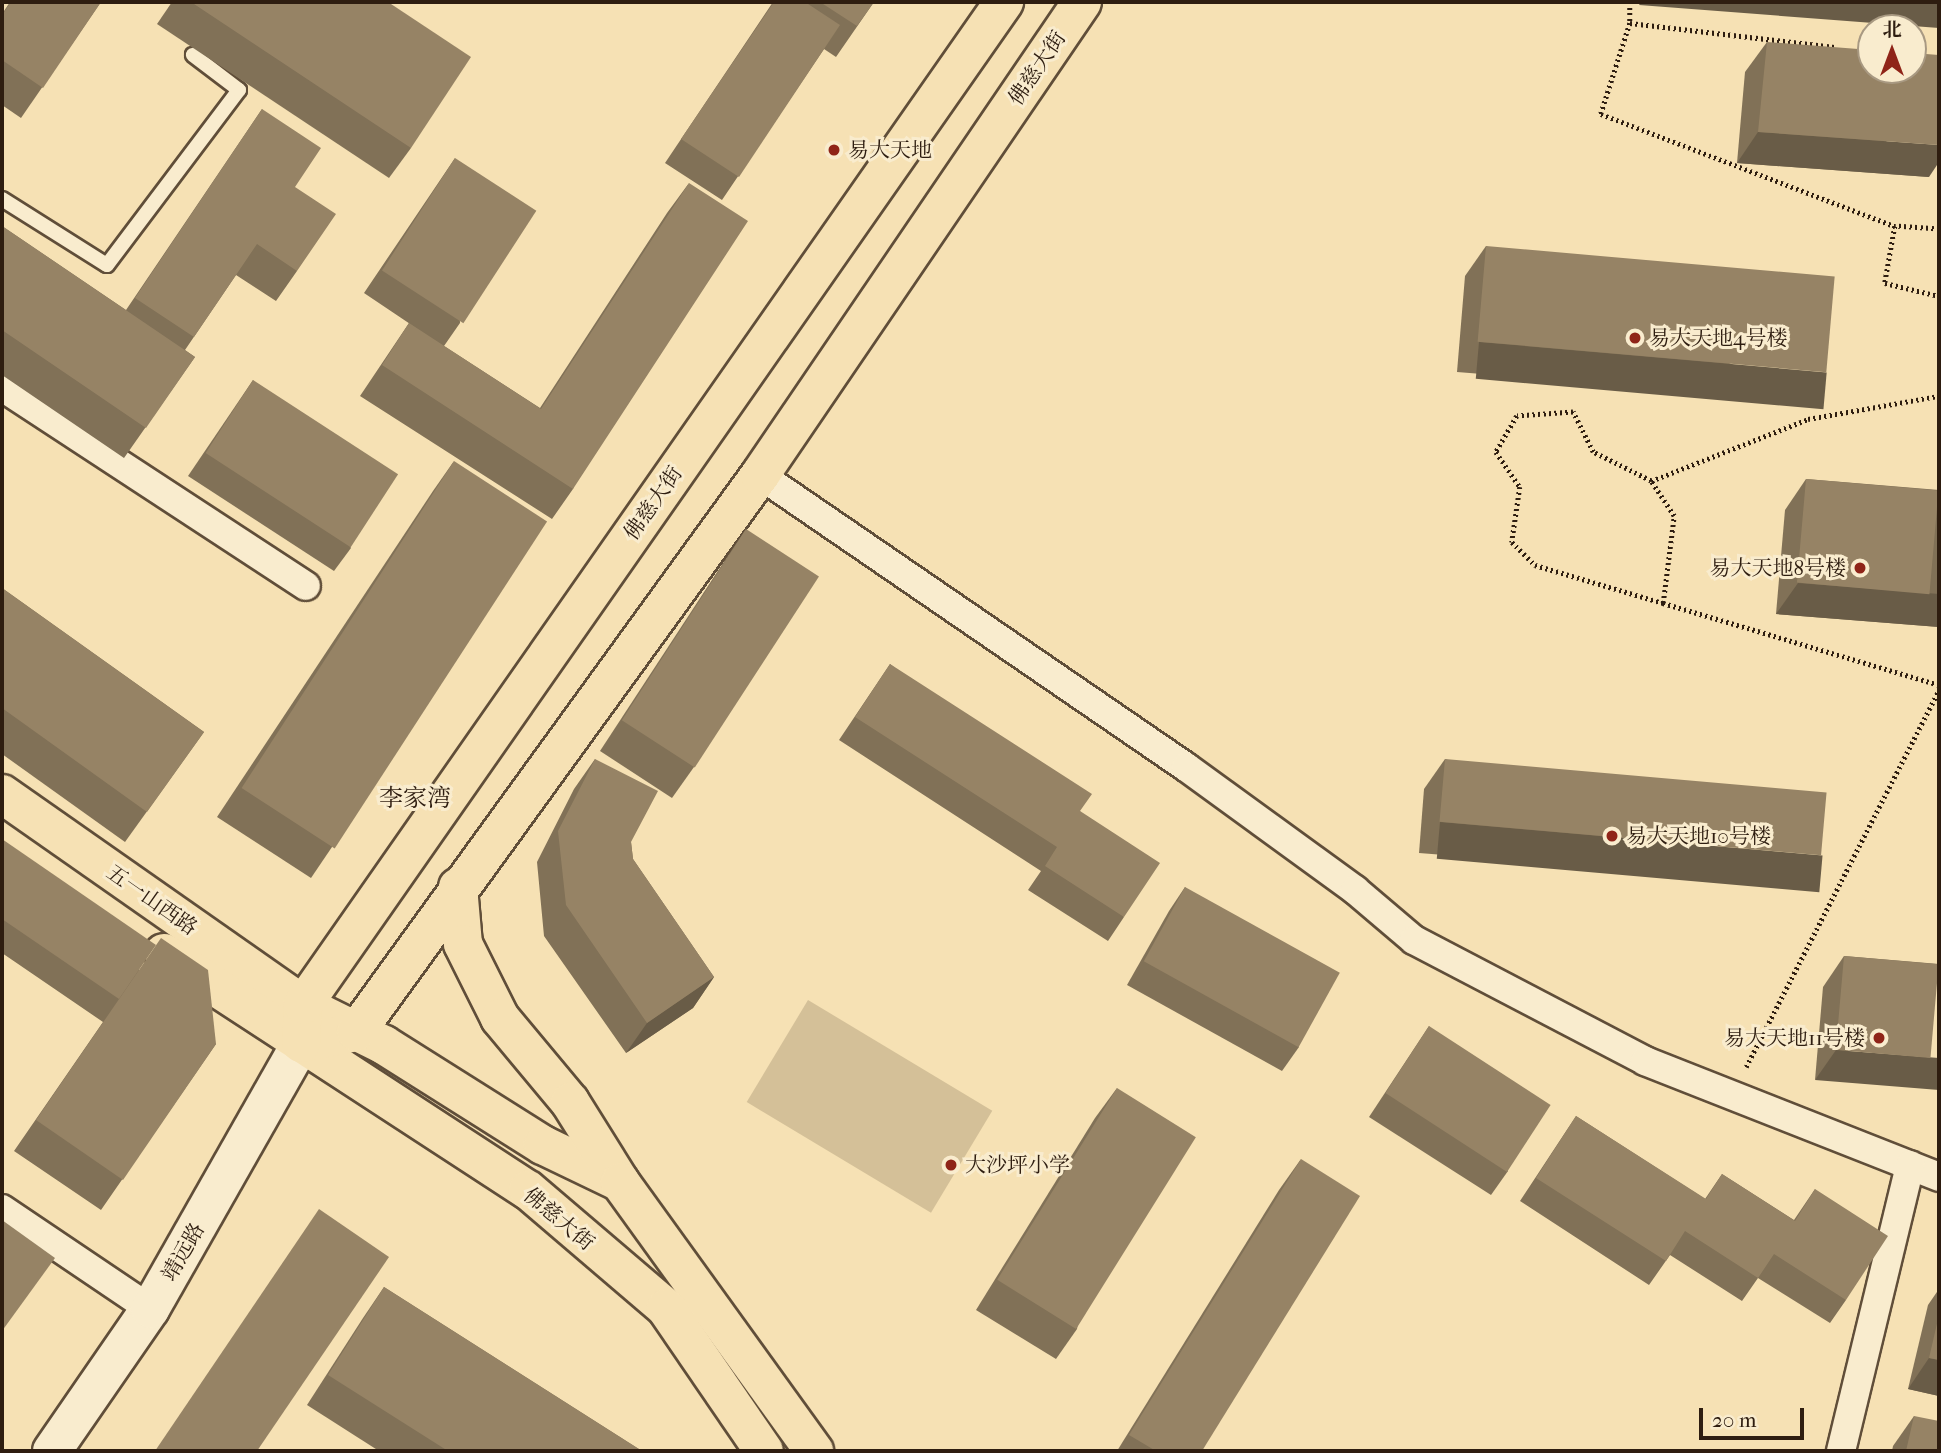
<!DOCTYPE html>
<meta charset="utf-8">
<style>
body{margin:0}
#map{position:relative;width:1941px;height:1453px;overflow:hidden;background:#f6e1b4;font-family:"IM FELL French Canon","Noto Serif SC",serif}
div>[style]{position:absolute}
.green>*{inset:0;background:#d4c098;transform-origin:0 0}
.path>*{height:4.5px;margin-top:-2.25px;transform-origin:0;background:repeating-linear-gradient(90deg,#2e1d10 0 2px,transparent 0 5.5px)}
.roads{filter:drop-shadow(2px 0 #604e39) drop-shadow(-2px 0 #604e39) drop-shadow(0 2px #604e39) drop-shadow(0 -2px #604e39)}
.lane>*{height:14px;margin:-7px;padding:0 7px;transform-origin:7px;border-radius:7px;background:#f9ecce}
.street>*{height:28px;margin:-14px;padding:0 14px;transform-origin:14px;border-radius:14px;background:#f9ecce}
.secondary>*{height:38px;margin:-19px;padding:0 19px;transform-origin:19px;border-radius:19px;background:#f9ecce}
.primary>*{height:38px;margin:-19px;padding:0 19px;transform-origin:19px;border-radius:19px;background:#f6e1b4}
.wall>*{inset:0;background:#817157}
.shaded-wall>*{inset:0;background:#695c47;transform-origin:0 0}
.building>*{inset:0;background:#968365;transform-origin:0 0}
.dots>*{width:19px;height:19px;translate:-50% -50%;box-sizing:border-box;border:4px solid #f9ecce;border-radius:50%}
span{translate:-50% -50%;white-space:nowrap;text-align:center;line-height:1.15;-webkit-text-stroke:6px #f9ecce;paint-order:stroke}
.street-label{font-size:21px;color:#2e1d10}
.poi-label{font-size:21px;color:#2e1d10}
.left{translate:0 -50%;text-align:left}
.right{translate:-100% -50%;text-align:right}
.quarter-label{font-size:24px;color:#2e1d10}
.frame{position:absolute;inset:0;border:4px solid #2e1d10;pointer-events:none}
.north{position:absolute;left:1857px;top:14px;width:70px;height:70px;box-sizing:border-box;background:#f9ecce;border:2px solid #a89982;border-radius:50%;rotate:0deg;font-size:19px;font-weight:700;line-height:28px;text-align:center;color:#2e1d10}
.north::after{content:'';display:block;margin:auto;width:24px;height:32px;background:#8f2418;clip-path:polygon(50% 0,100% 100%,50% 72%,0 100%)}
.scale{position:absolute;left:1699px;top:1408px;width:105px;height:32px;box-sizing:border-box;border:4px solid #2e1d10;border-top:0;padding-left:9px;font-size:21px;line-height:24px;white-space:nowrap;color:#2e1d10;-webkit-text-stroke:5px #f9ecce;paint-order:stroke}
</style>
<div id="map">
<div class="green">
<i style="left:808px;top:1000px;width:215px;height:119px;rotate:31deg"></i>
</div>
<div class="path">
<i style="left:1630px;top:2px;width:21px;rotate:90deg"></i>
<i style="left:1630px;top:23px;width:96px;rotate:107.7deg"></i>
<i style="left:1601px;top:114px;width:315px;rotate:20.9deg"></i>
<i style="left:1630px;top:23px;width:206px;rotate:6.7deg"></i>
<i style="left:1939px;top:229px;width:44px;rotate:-176.1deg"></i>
<i style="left:1895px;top:226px;width:58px;rotate:100deg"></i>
<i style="left:1885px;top:283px;width:56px;rotate:13.5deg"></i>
<i style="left:1651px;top:481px;width:169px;rotate:-21.5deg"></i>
<i style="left:1808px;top:419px;width:133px;rotate:-10deg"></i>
<i style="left:1663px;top:603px;width:88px;rotate:-82.8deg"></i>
<i style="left:1674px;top:516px;width:42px;rotate:-123.3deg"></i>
<i style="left:1651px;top:481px;width:65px;rotate:-153.4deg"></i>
<i style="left:1593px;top:452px;width:45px;rotate:-116.6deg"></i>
<i style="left:1573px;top:412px;width:56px;rotate:175.9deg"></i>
<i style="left:1517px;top:416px;width:42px;rotate:120.3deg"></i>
<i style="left:1496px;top:452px;width:42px;rotate:55.6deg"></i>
<i style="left:1520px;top:487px;width:56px;rotate:98.3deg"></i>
<i style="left:1512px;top:542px;width:33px;rotate:45deg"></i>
<i style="left:1535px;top:565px;width:134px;rotate:16.5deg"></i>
<i style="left:1663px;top:603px;width:288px;rotate:16.5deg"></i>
<i style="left:1746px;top:1067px;width:424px;rotate:-62.9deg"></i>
</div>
<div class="roads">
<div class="lane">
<i style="left:2px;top:199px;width:124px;rotate:32.2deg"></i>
<i style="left:107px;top:265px;width:219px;rotate:-53deg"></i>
<i style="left:239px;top:90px;width:58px;rotate:-142.7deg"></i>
</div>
<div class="street">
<i style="left:2px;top:387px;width:363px;rotate:33.2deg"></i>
<i style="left:760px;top:475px;width:516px;rotate:34.43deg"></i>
<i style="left:1186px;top:767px;width:209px;rotate:36deg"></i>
<i style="left:1355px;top:890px;width:77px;rotate:40.3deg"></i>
<i style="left:1414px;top:940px;width:261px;rotate:27.6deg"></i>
<i style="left:1645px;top:1061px;width:316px;rotate:21.5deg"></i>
<i style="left:2px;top:1209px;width:179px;rotate:34deg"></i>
<i style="left:1841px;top:1451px;width:294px;rotate:-76.4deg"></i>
</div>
<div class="secondary">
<i style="left:52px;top:1451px;width:173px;rotate:-55.4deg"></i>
<i style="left:150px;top:1309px;width:306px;rotate:-60.4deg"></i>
</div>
<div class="primary">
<i style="left:2px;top:794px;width:368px;rotate:35deg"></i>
<i style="left:303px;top:1005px;width:90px;rotate:26.3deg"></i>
<i style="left:384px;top:1045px;width:188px;rotate:32.2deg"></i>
<i style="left:543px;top:1145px;width:85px;rotate:25.7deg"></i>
<i style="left:458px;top:887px;width:57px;rotate:85deg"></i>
<i style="left:463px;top:944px;width:83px;rotate:63.4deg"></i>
<i style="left:500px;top:1018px;width:109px;rotate:50.2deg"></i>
<i style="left:570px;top:1102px;width:94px;rotate:58deg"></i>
<i style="left:620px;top:1182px;width:332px;rotate:54.2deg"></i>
<i style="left:164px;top:953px;width:434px;rotate:33.1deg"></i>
<i style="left:528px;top:1190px;width:182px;rotate:40.5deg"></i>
<i style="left:666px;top:1308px;width:173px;rotate:55.6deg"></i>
<i style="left:301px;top:1043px;width:56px;rotate:-11.3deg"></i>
<i style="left:356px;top:1032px;width:688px;rotate:-54.05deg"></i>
<i style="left:760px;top:475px;width:572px;rotate:-55.75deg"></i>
<i style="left:301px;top:1043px;width:38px;rotate:-87deg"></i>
<i style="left:303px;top:1005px;width:1224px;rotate:-55.05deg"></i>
</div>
</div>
<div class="wall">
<i style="clip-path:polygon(10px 2px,101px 2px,21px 118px,2px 105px,2px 14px)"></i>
<i style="clip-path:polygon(172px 2px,388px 2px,411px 148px,389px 178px,157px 24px)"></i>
<i style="clip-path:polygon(773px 2px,874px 2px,836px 57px,824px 49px,722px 200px,665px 163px)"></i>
<i style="clip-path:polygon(1767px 42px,1929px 177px,1737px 163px,1745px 72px)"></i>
<i style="clip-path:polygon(262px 109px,295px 187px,297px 271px,276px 301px,236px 275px,185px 350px,195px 357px,124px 458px,2px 375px,2px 226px,126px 310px)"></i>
<i style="clip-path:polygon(455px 158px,460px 323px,444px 346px,540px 408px,667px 213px,689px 183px,573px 489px,552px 519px,360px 396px,409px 323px,428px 336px,364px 293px)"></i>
<i style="clip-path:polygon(1486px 246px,1806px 400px,1457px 372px,1465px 276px)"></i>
<i style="clip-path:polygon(253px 380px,351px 548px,334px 571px,188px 476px)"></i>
<i style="clip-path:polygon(454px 461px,332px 847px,311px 878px,217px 817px,433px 491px)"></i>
<i style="clip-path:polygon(1806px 479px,1939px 490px,1939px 627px,1776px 614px,1785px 510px)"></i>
<i style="clip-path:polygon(746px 529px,694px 767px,672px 798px,600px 751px,725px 560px)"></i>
<i style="clip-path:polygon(2px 588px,204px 732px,125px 842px,2px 754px)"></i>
<i style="clip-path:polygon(890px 664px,1080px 811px,1124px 917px,1108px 941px,1028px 890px,1041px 871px,839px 740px)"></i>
<i style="clip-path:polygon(595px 759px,631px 842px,633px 859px,714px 977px,693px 1008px,626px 1053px,544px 936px,537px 862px,574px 789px)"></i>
<i style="clip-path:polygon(1445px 759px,1801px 883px,1419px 853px,1424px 789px)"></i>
<i style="clip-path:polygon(2px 839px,216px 1044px,101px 1210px,14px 1151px,103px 1022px,2px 953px)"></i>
<i style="clip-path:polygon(1185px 887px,1299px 1047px,1282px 1071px,1127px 985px,1169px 911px)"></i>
<i style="clip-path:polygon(1844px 956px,1939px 964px,1815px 1080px,1823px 987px)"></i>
<i style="clip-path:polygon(1429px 1026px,1508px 1171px,1491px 1195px,1369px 1117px)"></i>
<i style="clip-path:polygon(1117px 1088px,1077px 1329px,1056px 1359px,976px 1310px,1095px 1118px)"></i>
<i style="clip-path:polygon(1576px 1116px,1705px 1199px,1722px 1174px,1794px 1220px,1815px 1189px,1846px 1300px,1830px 1323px,1758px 1278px,1742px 1301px,1670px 1255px,1649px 1285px,1520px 1201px)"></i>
<i style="clip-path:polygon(1301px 1159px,1202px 1451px,1117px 1451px,1279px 1190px)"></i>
<i style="clip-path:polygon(384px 1287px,642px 1451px,379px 1451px,307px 1405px,363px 1318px)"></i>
<i style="clip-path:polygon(1939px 1289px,1939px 1396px,1908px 1389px,1928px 1305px)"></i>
<i style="clip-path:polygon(1914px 1416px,1939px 1451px,1892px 1451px,1893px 1446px)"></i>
</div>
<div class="shaded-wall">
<i style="clip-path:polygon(1641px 2px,1939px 2px,1939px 28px,1639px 5px)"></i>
<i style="clip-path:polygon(1758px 132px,1939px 145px,1939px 162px,1929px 177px,1737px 163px)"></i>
<i style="left:1479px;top:342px;width:349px;height:37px;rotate:5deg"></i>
<i style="clip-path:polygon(1798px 583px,1939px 594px,1939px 627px,1776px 614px)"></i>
<i style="left:1440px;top:822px;width:384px;height:37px;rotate:5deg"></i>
<i style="clip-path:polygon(714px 977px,693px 1008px,626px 1053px,647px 1023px)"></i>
<i style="clip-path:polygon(1836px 1050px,1939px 1058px,1939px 1090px,1815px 1080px)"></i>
<i style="clip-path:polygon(1929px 1358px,1939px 1360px,1939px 1396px,1908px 1389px)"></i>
</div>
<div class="building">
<i style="clip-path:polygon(11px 2px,101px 2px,43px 88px,2px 60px,2px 15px)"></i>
<i style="clip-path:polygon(191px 2px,388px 2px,471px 57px,411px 148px)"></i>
<i style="clip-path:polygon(774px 2px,805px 2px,840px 25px,739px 177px,681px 139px)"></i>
<i style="clip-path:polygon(820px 2px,874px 2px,857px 26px)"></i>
<i style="clip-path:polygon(1767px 42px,1871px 50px,1871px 70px,1913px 70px,1913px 53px,1939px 55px,1939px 145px,1758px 132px)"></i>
<i style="clip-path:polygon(262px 109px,321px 148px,295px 187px,336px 214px,297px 271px,257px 244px,194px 337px,135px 298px)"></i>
<i style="left:455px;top:158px;width:97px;height:134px;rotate:33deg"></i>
<i style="clip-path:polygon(689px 183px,748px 221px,573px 489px,382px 365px,409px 323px,541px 409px)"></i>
<i style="clip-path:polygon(2px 226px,195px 357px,146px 428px,2px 330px)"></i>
<i style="left:1486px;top:246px;width:350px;height:96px;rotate:5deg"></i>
<i style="left:253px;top:380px;width:173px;height:87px;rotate:33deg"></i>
<i style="left:454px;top:461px;width:111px;height:390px;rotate:33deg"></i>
<i style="left:1806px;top:479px;width:133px;height:104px;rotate:5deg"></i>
<i style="left:746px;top:529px;width:87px;height:228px;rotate:33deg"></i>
<i style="clip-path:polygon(2px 588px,204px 732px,147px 812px,2px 708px)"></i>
<i style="clip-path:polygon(890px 664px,1092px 794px,1080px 811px,1160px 863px,1124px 917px,1045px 866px,1057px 847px,855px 717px)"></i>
<i style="clip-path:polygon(595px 759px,658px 791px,631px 842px,633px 859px,714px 977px,647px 1023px,566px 905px,558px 831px)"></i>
<i style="left:1445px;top:759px;width:383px;height:63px;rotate:5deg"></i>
<i style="clip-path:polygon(2px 839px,156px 945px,119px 999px,2px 919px)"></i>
<i style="left:1185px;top:887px;width:177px;height:85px;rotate:29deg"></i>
<i style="clip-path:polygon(161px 938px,208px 970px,216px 1044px,123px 1180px,36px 1120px)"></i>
<i style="left:1844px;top:956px;width:95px;height:94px;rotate:5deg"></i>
<i style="left:1429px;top:1026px;width:145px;height:80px;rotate:33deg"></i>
<i style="left:1117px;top:1088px;width:93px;height:226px;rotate:32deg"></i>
<i style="clip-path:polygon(1576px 1116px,1706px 1199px,1722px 1174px,1795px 1221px,1815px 1189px,1888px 1236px,1846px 1300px,1774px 1254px,1758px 1278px,1685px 1231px,1666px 1261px,1536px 1178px)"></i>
<i style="clip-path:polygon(1301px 1159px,1360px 1196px,1202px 1451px,1156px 1451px,1129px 1435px)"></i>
<i style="clip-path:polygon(319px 1209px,389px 1257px,257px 1451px,155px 1451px)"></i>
<i style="clip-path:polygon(2px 1220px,55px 1258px,2px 1331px)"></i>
<i style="clip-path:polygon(384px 1287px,642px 1451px,448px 1451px,328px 1375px)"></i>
<i style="clip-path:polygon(1939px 1315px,1939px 1360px,1929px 1358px)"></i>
<i style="clip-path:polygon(1914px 1416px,1939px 1421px,1939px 1451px,1906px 1451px)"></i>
</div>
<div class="dots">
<i style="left:834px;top:150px;background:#8f2418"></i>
<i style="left:1635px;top:338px;background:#8f2418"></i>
<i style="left:1860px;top:568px;background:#8f2418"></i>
<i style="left:1612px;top:836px;background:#8f2418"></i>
<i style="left:1879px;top:1038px;background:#8f2418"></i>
<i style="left:951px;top:1165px;background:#8f2418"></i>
</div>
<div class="street-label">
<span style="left:1037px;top:68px;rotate:-56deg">佛慈大街</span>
<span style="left:653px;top:503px;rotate:-55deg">佛慈大街</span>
<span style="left:152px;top:900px;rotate:35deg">五一山西路</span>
<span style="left:559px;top:1219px;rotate:40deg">佛慈大街</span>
<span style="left:183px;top:1252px;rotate:-60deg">靖远路</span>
</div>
<div class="poi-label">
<span class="left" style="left:848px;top:150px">易大天地</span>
<span class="left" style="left:1649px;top:338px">易大天地4号楼</span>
<span class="right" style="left:1846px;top:568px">易大天地8号楼</span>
<span class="left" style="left:1626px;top:836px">易大天地10号楼</span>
<span class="right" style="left:1865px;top:1038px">易大天地11号楼</span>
<span class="left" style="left:965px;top:1165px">大沙坪小学</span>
</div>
<div class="quarter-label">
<span style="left:415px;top:799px">李家湾</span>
</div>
<div class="frame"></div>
<div class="north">北</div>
<div class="scale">20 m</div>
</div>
